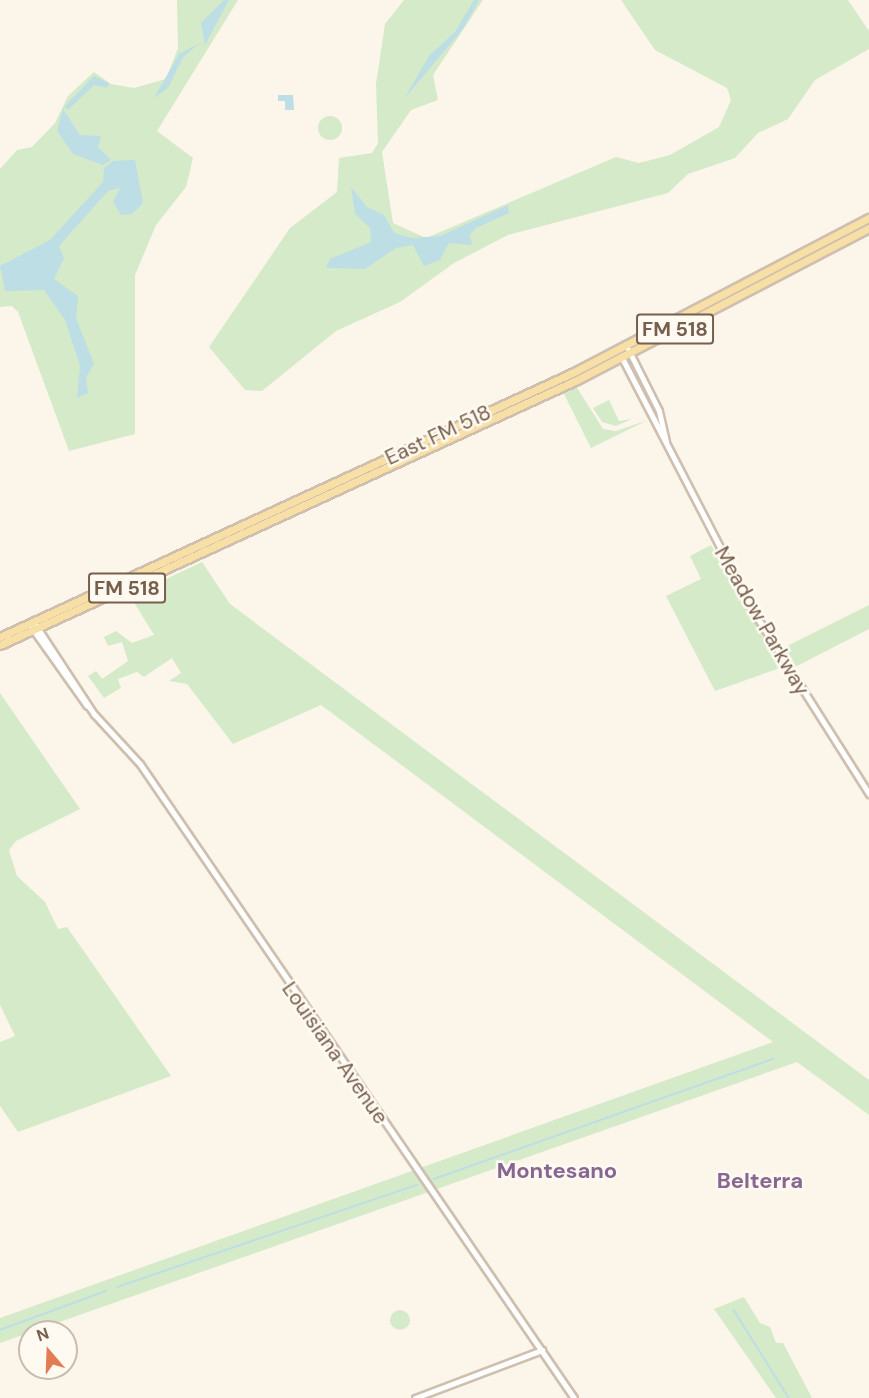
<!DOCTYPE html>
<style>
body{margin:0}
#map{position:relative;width:869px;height:1398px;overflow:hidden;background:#fcf6ea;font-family:"DM Sans",sans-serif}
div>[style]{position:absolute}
.green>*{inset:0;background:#d4eac8}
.round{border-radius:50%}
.water>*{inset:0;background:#bedee6}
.stream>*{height:1.5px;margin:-0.75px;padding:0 0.75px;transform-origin:0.75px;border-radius:0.75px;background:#bedee6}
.roads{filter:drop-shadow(2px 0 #cebfaf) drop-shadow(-2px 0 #cebfaf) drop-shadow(0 2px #cebfaf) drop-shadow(0 -2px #cebfaf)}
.minor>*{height:5px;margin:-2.5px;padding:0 2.5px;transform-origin:2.5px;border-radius:2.5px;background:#fff}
.major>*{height:7px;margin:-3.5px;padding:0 3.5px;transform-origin:3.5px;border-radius:3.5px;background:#f8dfa5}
span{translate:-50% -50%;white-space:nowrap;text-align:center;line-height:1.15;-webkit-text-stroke:5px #fffaf1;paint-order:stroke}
.shield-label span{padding:2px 4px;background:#fffaf1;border:2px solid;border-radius:4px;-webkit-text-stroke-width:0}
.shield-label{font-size:20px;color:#775f4d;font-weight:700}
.street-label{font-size:21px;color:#775f4d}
.neighbourhood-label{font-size:22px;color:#876692;font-weight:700}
.north{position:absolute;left:18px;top:1320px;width:60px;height:60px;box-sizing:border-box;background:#fffaf1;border:2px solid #c9bcaf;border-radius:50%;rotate:341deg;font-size:16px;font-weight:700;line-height:24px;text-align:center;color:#775f4d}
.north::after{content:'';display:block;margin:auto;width:21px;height:27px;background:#e27d53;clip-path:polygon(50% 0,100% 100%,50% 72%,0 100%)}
</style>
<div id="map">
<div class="green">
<i style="clip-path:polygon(177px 0,238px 0,157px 131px,193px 158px,186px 187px,156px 225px,135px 275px,135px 434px,69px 451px,18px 312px,12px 306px,0 307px,0 169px,17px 150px,32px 147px,55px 123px,68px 96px,94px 72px,111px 84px,134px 88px,166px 79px,178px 48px)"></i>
<i style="clip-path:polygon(404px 0,483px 0,433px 75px,438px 100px,411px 110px,382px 152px,393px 223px,426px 238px,616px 157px,639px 163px,670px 155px,719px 127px,731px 100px,727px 88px,655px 50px,621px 0,848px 0,869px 31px,869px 49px,815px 80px,788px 119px,758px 133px,735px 158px,688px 174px,668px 193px,508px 235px,454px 263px,400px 302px,336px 331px,262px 391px,245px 390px,209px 347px,290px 228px,337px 192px,339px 158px,372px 153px,378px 143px,376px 84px,385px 24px)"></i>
<i class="round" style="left:318px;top:116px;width:24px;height:24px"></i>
<i style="clip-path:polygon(576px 386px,603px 429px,616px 431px,648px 420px,591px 448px,563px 392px)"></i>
<i style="clip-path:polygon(609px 400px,619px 421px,632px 419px,616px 426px,602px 422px,593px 408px)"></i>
<i style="clip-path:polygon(711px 545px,780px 668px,715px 691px,666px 596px,701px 579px,690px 556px)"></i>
<i style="clip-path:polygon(202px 562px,230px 604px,869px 1080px,869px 1115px,797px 1062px,0 1343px,0 1318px,773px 1042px,321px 705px,233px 744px,187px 684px,169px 681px,181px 673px,172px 658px,144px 677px,137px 672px,118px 679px,121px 688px,104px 698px,88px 676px,96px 671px,102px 679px,128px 661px,122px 642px,108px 646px,104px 637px,116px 631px,132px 643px,154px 635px,130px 596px)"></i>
<i style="clip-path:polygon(869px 605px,869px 629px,795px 667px,781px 649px)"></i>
<i style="clip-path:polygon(0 693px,80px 809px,16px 841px,9px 850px,17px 876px,45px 902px,58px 929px,67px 927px,171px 1076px,18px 1132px,0 1106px,0 1042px,15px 1036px,0 1005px)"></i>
<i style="clip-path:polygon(744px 1297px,760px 1323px,770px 1327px,776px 1343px,783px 1343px,812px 1398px,776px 1398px,714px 1309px)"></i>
<i class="round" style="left:390px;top:1310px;width:20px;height:20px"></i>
</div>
<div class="water">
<i style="clip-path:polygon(224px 0,229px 0,205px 45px,201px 23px)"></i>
<i style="clip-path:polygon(474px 0,479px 0,463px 29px,404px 99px,429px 56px,455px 32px)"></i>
<i style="clip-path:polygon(200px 43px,183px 57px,168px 88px,154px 98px,179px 54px)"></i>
<i style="clip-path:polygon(94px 76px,109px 83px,107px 88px,94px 85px,68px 110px,64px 107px)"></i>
<i style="clip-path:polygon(278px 95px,293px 95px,294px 110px,285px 110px,285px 101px,278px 101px)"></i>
<i style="clip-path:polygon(63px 109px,80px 135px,101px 136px,98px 147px,111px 160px,103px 165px,73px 154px,57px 131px)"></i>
<i style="clip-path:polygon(135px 160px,143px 203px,132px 214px,121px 215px,113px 202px,120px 188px,108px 191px,59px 246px,64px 258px,54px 279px,78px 296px,76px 318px,94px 364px,86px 377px,88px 393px,77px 398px,80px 366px,65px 320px,44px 290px,5px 291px,0 266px,50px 240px,103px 182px,104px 168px,113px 161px)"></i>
<i style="clip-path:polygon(351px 187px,367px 207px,384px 215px,394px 233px,412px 238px,440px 236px,508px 205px,509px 213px,476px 228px,470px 235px,472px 245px,449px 243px,440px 260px,424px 266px,413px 245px,396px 248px,365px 269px,326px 268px,330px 259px,371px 242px,370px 228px,355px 214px)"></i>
</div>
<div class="stream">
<i style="left:434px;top:1179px;width:360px;rotate:-19.5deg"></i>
<i style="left:117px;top:1287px;width:317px;rotate:-18.8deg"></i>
<i style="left:734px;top:1310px;width:104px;rotate:58deg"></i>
<i style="left:0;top:1330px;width:113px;rotate:-20.2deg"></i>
</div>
<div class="roads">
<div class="minor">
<i style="left:628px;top:349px;width:69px;rotate:63.4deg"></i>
<i style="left:659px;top:411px;width:31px;rotate:77deg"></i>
<i style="left:621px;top:356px;width:287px;rotate:62.6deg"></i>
<i style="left:753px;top:611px;width:217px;rotate:57.6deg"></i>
<i style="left:29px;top:624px;width:100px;rotate:54.7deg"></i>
<i style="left:35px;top:624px;width:108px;rotate:56.8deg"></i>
<i style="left:94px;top:714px;width:68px;rotate:47.4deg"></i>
<i style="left:140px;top:764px;width:768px;rotate:55.61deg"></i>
<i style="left:415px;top:1398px;width:136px;rotate:-20.7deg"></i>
</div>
<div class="major">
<i style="left:0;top:637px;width:632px;rotate:-24.78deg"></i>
<i style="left:574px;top:372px;width:333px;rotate:-27.6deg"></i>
<i style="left:0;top:645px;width:635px;rotate:-24.67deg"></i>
<i style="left:577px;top:380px;width:329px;rotate:-27.5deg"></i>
</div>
</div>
<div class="shield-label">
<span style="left:675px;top:329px">FM 518</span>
<span style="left:127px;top:588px">FM 518</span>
</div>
<div class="street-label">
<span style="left:438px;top:435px;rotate:-25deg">East FM 518</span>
<span style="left:762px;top:621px;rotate:60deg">Meadow Parkway</span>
<span style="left:335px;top:1053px;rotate:55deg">Louisiana Avenue</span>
</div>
<div class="neighbourhood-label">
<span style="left:557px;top:1171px">Montesano</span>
<span style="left:760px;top:1181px">Belterra</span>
</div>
<div class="north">N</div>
</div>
